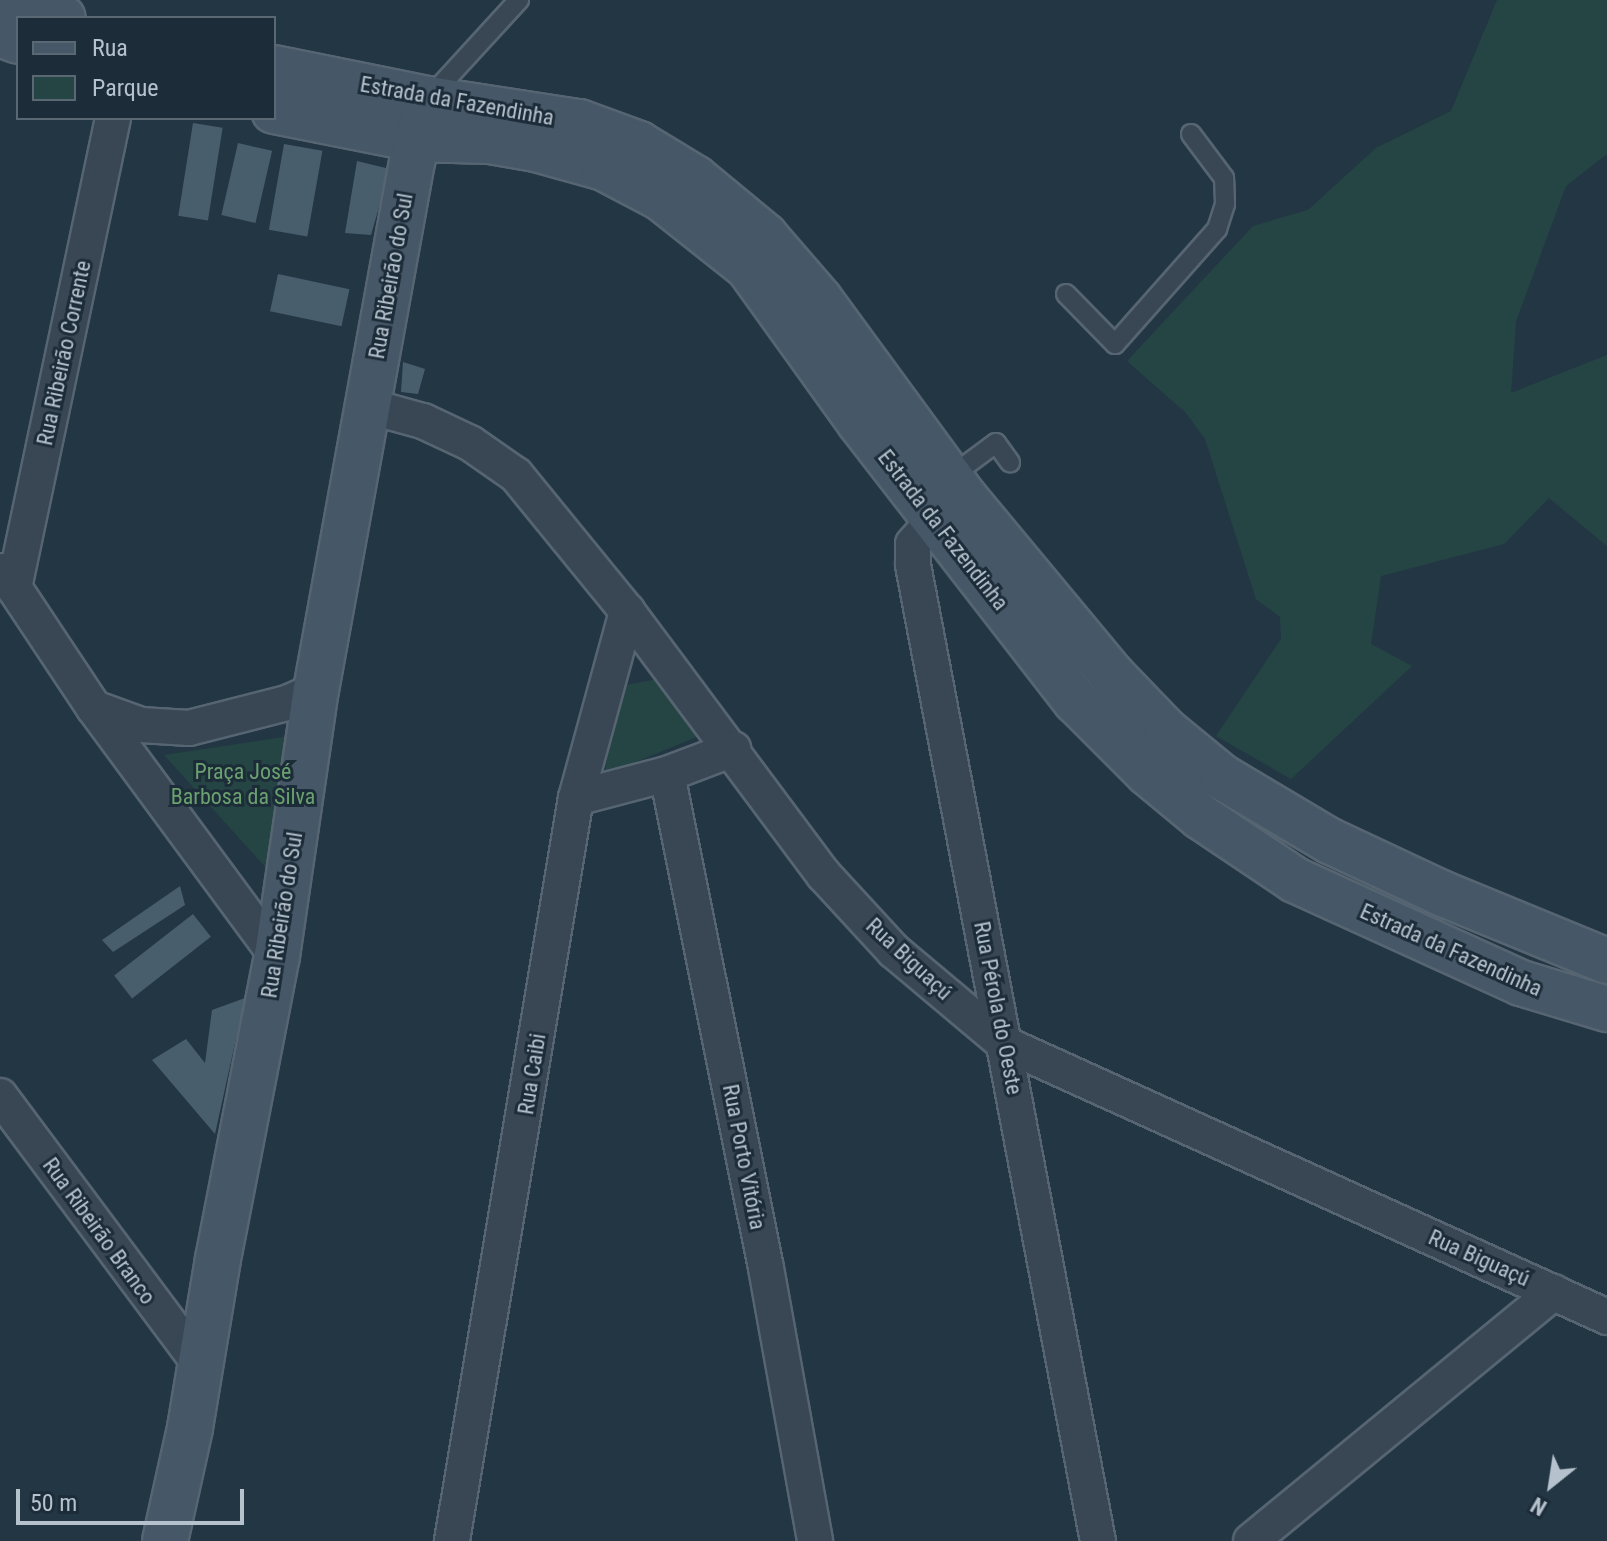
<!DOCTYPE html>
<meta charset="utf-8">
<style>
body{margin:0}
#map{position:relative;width:1607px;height:1541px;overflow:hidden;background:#233644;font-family:"Roboto Condensed",sans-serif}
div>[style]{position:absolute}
.green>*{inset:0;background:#254544}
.building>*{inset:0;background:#495e6d;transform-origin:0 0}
.roads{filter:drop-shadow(2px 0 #566571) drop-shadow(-2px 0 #566571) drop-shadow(0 2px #566571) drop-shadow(0 -2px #566571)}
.service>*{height:18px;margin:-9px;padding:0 9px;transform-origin:9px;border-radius:9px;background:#384753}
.minor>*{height:34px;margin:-17px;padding:0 17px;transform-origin:17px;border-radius:17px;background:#384753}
.secondary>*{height:44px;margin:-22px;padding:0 22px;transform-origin:22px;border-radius:22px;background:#465767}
span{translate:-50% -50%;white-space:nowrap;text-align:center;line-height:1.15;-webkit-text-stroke:6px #1d2c39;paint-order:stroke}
.street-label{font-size:22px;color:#b5c2cd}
.park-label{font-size:22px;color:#6aa16f}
.legend{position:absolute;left:16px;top:16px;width:260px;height:104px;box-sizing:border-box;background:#1d2c39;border:2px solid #5a6874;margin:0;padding:10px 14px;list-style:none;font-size:24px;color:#b5c2cd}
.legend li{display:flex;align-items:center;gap:16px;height:40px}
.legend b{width:40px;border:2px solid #5a6874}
.north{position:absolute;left:1511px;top:1445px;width:80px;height:80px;-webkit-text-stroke:6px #1d2c39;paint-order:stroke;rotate:210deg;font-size:22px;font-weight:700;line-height:32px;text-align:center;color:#b5c2cd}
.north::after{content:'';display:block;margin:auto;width:28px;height:36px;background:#b5c2cd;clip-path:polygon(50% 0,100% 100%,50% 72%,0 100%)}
.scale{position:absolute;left:16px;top:1489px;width:228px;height:36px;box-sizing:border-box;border:4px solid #b5c2cd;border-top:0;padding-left:10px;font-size:24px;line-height:28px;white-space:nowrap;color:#b5c2cd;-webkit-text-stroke:6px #1d2c39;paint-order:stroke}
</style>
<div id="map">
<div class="green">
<i style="clip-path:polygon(1497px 0,1607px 0,1607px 154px,1566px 186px,1516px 321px,1511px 393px,1607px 355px,1607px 546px,1549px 498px,1504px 544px,1381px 576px,1371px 644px,1412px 666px,1291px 779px,1216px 736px,1281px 639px,1280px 617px,1256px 599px,1205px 439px,1186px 413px,1127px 361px,1253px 226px,1308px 210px,1376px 148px,1451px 111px)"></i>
<i style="clip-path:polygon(663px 678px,704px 734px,604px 775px,621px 686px)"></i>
<i style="clip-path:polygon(290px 736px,268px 870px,164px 755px)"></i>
</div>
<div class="building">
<i style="left:193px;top:123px;width:30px;height:94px;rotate:9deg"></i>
<i style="left:238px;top:143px;width:35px;height:74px;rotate:13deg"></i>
<i style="left:284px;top:144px;width:39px;height:87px;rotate:10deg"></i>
<i style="clip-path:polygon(357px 161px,390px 169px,371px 235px,345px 233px)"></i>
<i style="left:278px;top:274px;width:73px;height:38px;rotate:12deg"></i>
<i style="clip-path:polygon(403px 362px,425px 369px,418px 394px,401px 392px)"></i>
<i style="clip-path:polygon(180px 886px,185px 905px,113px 952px,102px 940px)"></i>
<i style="left:193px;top:914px;width:29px;height:100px;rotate:52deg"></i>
<i style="clip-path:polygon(245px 998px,215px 1134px,152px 1060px,186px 1039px,205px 1063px,212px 1010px)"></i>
</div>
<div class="roads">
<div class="service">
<i style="left:430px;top:97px;width:132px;rotate:-47.5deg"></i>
<i style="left:1066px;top:294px;width:70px;rotate:45.6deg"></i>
<i style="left:1115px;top:344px;width:154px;rotate:-48.4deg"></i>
<i style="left:1217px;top:229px;width:26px;rotate:-72deg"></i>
<i style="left:1225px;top:204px;width:26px;rotate:-92deg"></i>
<i style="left:1224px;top:178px;width:55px;rotate:-126.9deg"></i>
<i style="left:950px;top:477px;width:57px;rotate:-36.5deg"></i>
<i style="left:996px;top:443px;width:24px;rotate:54deg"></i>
</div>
<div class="minor">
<i style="left:368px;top:406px;width:57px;rotate:15.3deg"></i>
<i style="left:423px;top:421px;width:52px;rotate:25.1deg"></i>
<i style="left:470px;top:443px;width:56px;rotate:34.8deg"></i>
<i style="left:516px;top:475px;width:176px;rotate:50.8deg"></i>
<i style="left:627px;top:611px;width:329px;rotate:53.3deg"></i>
<i style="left:824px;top:875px;width:103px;rotate:47.4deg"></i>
<i style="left:894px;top:951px;width:145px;rotate:40deg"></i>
<i style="left:1005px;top:1044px;width:661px;rotate:24.39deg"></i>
<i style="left:955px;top:505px;width:26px;rotate:144deg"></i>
<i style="left:934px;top:520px;width:32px;rotate:131deg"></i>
<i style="left:913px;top:544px;width:21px;rotate:90deg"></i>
<i style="left:913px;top:565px;width:993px;rotate:79.27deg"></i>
<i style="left:3px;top:571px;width:164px;rotate:56.4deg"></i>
<i style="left:94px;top:708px;width:308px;rotate:53.6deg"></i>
<i style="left:14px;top:588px;width:480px;rotate:-78.1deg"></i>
<i style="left:94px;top:708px;width:50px;rotate:19.9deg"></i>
<i style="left:141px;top:725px;width:48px;rotate:3.6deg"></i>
<i style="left:189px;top:728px;width:101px;rotate:-14.3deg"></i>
<i style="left:287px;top:703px;width:32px;rotate:-24deg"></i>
<i style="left:667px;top:774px;width:504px;rotate:78.67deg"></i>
<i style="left:766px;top:1268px;width:277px;rotate:79.8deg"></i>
<i style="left:576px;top:798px;width:94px;rotate:-14.8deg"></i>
<i style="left:667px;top:774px;width:71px;rotate:-20.7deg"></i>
<i style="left:0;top:1096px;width:334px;rotate:53.3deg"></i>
<i style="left:452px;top:1541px;width:753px;rotate:-80.53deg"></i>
<i style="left:576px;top:798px;width:194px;rotate:-74.7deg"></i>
<i style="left:1251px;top:1541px;width:392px;rotate:-39.4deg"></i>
</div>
<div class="secondary">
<i style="left:17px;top:0;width:49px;rotate:21.4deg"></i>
<i style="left:0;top:34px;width:19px;rotate:21deg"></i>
<i style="left:274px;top:68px;width:157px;rotate:11.4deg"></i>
<i style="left:428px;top:99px;width:153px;rotate:8.7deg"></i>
<i style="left:579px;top:122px;width:64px;rotate:20.1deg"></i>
<i style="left:639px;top:144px;width:66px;rotate:31.3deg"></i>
<i style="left:695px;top:178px;width:91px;rotate:39.6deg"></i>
<i style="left:765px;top:236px;width:84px;rotate:49.3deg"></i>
<i style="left:820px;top:300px;width:245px;rotate:53.8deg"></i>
<i style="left:965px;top:498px;width:231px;rotate:50.3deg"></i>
<i style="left:1113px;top:676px;width:76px;rotate:46.1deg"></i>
<i style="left:1166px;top:731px;width:72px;rotate:39.4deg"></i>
<i style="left:1222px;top:777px;width:126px;rotate:30.7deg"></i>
<i style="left:1330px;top:841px;width:123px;rotate:25.1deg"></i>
<i style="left:1441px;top:893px;width:179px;rotate:22.3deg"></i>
<i style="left:274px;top:111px;width:145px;rotate:11.2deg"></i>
<i style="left:416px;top:139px;width:74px;rotate:1.5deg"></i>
<i style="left:490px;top:141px;width:47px;rotate:9.9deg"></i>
<i style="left:536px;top:149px;width:71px;rotate:15.6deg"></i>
<i style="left:604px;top:168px;width:64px;rotate:27.8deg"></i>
<i style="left:661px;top:198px;width:111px;rotate:38.4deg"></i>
<i style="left:748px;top:267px;width:192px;rotate:54.3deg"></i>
<i style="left:860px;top:423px;width:352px;rotate:52.2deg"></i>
<i style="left:1076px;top:701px;width:102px;rotate:45deg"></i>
<i style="left:1148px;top:773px;width:69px;rotate:39.7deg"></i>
<i style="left:1201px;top:817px;width:113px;rotate:33.8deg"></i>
<i style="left:1295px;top:880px;width:248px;rotate:24.5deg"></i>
<i style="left:1521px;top:983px;width:90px;rotate:16.8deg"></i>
<i style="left:165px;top:1541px;width:116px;rotate:-77.5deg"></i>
<i style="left:190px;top:1428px;width:171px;rotate:-80.6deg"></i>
<i style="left:218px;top:1259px;width:309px;rotate:-79deg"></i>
<i style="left:277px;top:956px;width:269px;rotate:-81.7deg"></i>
<i style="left:316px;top:690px;width:537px;rotate:-79.7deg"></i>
<i style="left:412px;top:162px;width:53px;rotate:-75.7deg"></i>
</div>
</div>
<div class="street-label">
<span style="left:457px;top:101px;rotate:10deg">Estrada da Fazendinha</span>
<span style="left:391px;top:276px;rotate:-80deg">Rua Ribeirão do Sul</span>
<span style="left:64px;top:353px;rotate:-78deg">Rua Ribeirão Corrente</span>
<span style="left:943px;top:530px;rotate:52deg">Estrada da Fazendinha</span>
<span style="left:282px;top:915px;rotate:-81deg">Rua Ribeirão do Sul</span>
<span style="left:1451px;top:950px;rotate:24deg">Estrada da Fazendinha</span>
<span style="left:909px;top:959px;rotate:43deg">Rua Biguaçú</span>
<span style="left:998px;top:1008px;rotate:79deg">Rua Pérola do Oeste</span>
<span style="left:532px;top:1074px;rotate:-81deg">Rua Caibi</span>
<span style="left:744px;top:1157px;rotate:79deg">Rua Porto Vitória</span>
<span style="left:99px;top:1231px;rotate:54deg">Rua Ribeirão Branco</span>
<span style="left:1479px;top:1258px;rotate:24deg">Rua Biguaçú</span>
</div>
<div class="park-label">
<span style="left:243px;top:784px">Praça José<br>Barbosa da Silva</span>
</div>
<ul class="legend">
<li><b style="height:10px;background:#465767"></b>Rua</li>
<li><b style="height:22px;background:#254544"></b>Parque</li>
</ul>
<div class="north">N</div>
<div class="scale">50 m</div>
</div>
